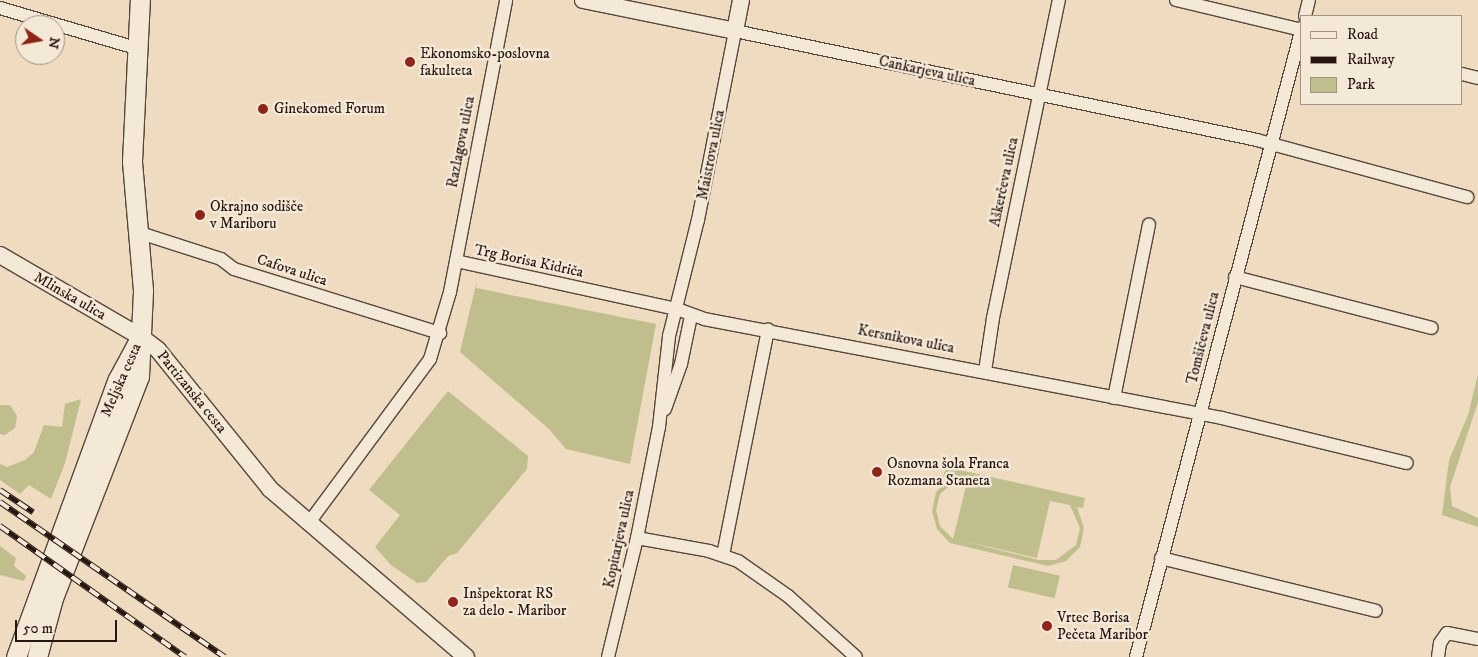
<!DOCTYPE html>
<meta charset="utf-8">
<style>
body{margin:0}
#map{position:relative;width:1478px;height:657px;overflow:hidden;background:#eedbc0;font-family:"IM FELL DW Pica",serif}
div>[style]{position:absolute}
.green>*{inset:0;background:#c0be8d;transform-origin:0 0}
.roads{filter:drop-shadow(1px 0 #56473c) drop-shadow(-1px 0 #56473c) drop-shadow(0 1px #56473c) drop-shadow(0 -1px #56473c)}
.minor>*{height:12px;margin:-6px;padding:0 6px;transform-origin:6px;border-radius:6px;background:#f4e8d6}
.tertiary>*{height:16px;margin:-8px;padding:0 8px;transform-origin:8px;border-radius:8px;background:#f4e8d6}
.secondary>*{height:19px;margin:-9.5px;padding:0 9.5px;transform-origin:9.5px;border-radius:9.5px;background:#f4e8d6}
.rail>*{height:5.5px;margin-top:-2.75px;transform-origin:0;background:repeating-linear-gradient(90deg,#f4e8d6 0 11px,#241610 0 22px);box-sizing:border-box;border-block:1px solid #241610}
.dots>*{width:14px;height:14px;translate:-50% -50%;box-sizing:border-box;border:2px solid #f4e8d6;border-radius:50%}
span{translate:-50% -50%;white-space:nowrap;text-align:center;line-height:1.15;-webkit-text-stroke:5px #f4e8d6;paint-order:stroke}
.poi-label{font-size:15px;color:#241610}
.left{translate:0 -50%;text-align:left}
.street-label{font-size:15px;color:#241610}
.legend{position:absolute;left:1300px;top:15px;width:162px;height:90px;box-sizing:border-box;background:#f4e8d6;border:1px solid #a19487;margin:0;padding:6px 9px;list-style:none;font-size:15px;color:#241610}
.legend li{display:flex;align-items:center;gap:10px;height:25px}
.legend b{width:25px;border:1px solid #a19487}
.north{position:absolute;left:15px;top:15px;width:50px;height:50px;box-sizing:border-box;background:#f4e8d6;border:1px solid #a19487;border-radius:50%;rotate:102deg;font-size:14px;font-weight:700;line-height:20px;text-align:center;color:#241610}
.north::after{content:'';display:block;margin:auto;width:18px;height:22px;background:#8f2418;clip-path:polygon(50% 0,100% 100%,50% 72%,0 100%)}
.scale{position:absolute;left:15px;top:620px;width:102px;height:22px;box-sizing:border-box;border:2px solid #241610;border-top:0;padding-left:6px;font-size:15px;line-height:18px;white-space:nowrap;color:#241610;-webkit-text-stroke:4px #f4e8d6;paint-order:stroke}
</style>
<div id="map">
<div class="green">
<i style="clip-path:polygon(477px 280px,476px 288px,656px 324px,630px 464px,566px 449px,549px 429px,460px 352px)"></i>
<i style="clip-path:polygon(1478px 374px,1478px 402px,1450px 487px,1452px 506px,1478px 518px,1478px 527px,1442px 515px,1449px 460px,1468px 415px)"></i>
<i style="clip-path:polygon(448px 391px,528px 456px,527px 469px,457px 553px,448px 556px,426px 582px,417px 583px,391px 565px,375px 547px,400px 515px,369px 490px)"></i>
<i style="clip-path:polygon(81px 399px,65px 463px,51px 499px,29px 485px,20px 494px,0 480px,0 464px,7px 467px,25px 460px,34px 452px,44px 425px,62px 427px,65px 404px)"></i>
<i style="clip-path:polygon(0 405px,10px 405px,17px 416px,15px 428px,5px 435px,0 434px)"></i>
<i style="clip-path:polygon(evenodd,946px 467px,1085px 498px,1083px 508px,1077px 507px,1084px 528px,1080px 547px,1066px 561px,1048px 566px,950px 543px,937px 529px,932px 511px,936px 492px,950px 478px,943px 477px,946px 467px,958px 479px,967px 482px,953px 539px,940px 526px,936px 510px,940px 494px,958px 479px,946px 467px,1050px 501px,1070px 505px,1080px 528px,1076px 545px,1056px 560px,1039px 560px,955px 539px,1037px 558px,1050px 501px)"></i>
<i style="clip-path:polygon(0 546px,16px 558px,14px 566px,26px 576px,24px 581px,0 575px)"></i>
<i style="left:1013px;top:565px;width:48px;height:23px;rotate:13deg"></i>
</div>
<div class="roads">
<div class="minor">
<i style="left:1176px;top:0;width:130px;rotate:13.4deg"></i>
<i style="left:0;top:8px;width:142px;rotate:16.4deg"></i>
<i style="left:1305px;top:16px;width:16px;rotate:-76deg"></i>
<i style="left:1462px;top:74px;width:16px;rotate:14deg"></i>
<i style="left:137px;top:232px;width:88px;rotate:17.8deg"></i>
<i style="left:221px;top:259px;width:16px;rotate:38deg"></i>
<i style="left:234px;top:269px;width:216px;rotate:17.3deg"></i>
<i style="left:456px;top:261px;width:226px;rotate:12.3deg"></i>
<i style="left:677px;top:309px;width:29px;rotate:20deg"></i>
<i style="left:704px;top:319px;width:527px;rotate:10.82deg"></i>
<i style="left:1222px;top:418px;width:190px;rotate:13.7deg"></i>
<i style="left:1235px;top:277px;width:203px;rotate:14.5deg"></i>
<i style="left:985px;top:371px;width:54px;rotate:-81.4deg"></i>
<i style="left:993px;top:318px;width:325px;rotate:-78.3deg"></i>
<i style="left:1114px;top:398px;width:177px;rotate:-78.6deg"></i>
<i style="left:665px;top:409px;width:48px;rotate:-70.4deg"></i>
<i style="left:681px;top:364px;width:49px;rotate:-78.2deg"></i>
<i style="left:308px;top:524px;width:205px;rotate:-53.5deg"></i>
<i style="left:430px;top:359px;width:70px;rotate:-73.4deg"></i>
<i style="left:450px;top:292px;width:297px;rotate:-79.1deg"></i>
<i style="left:637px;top:538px;width:73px;rotate:10.2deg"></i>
<i style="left:709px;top:551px;width:31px;rotate:19deg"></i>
<i style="left:738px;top:561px;width:61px;rotate:35deg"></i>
<i style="left:788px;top:596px;width:91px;rotate:41.9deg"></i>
<i style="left:723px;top:555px;width:230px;rotate:-78.7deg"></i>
<i style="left:1161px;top:558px;width:221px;rotate:13.8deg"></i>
<i style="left:608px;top:657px;width:122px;rotate:-76.3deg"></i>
<i style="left:637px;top:538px;width:113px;rotate:-78.8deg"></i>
<i style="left:659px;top:427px;width:92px;rotate:-83.7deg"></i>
<i style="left:669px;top:336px;width:120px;rotate:-76deg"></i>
<i style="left:698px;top:220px;width:193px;rotate:-78.9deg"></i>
<i style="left:735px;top:31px;width:533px;rotate:11.79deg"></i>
<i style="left:1257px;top:140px;width:218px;rotate:15.2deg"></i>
<i style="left:1136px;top:657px;width:651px;rotate:-75.22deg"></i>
<i style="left:1438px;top:657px;width:14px;rotate:-82deg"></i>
<i style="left:1440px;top:643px;width:12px;rotate:-55deg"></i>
<i style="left:1447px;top:633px;width:32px;rotate:11deg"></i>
</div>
<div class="tertiary">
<i style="left:583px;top:0;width:155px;rotate:11.5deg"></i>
<i style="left:735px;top:31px;width:32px;rotate:-79deg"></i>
<i style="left:0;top:255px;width:163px;rotate:30.2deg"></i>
<i style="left:141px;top:337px;width:21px;rotate:37deg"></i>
<i style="left:158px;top:350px;width:179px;rotate:51.1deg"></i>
<i style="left:270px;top:489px;width:258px;rotate:40.6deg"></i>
</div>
<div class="secondary">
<i style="left:16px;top:657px;width:296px;rotate:-69.9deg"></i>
<i style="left:118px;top:379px;width:42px;rotate:-61.6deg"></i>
<i style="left:37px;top:657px;width:61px;rotate:-74.8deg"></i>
<i style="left:53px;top:598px;width:238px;rotate:-68.8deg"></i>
<i style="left:139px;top:376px;width:86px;rotate:-87.3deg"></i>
<i style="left:143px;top:290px;width:129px;rotate:-94.9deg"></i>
<i style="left:132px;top:161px;width:161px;rotate:-87.2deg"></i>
</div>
</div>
<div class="rail">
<i style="left:0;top:490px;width:40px;rotate:34deg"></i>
<i style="left:0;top:502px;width:273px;rotate:34.6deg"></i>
<i style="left:0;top:526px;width:227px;rotate:35.3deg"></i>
</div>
<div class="dots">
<i style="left:410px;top:62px;background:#8f2418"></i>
<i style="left:263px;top:109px;background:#8f2418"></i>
<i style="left:200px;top:215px;background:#8f2418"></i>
<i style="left:877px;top:472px;background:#8f2418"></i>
<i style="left:453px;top:602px;background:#8f2418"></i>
<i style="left:1047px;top:626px;background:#8f2418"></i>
</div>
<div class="poi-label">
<span class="left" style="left:420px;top:62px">Ekonomsko-poslovna<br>fakulteta</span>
<span class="left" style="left:274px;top:109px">Ginekomed Forum</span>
<span class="left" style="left:210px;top:215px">Okrajno sodišče<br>v Mariboru</span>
<span class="left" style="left:887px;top:472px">Osnovna šola Franca<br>Rozmana Staneta</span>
<span class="left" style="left:463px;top:602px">Inšpektorat RS<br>za delo - Maribor</span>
<span class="left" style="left:1057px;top:626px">Vrtec Borisa<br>Pečeta Maribor</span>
</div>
<div class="street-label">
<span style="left:927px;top:71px;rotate:12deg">Cankarjeva ulica</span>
<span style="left:461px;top:142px;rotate:-79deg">Razlagova ulica</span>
<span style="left:711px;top:155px;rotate:-79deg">Maistrova ulica</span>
<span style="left:1004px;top:182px;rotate:-78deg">Aškerčeva ulica</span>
<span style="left:529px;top:261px;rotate:12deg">Trg Borisa Kidriča</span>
<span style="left:292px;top:270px;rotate:18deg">Cafova ulica</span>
<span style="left:70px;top:296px;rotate:30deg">Mlinska ulica</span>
<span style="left:1203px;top:338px;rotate:-76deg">Tomšičeva ulica</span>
<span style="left:906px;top:339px;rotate:11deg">Kersnikova ulica</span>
<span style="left:121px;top:380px;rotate:-66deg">Meljska cesta</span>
<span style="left:192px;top:392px;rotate:51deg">Partizanska cesta</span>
<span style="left:619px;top:539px;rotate:-78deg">Kopitarjeva ulica</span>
</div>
<ul class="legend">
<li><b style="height:6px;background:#f4e8d6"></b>Road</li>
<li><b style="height:6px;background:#241610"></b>Railway</li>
<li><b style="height:14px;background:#c0be8d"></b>Park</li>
</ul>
<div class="north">N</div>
<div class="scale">50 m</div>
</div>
